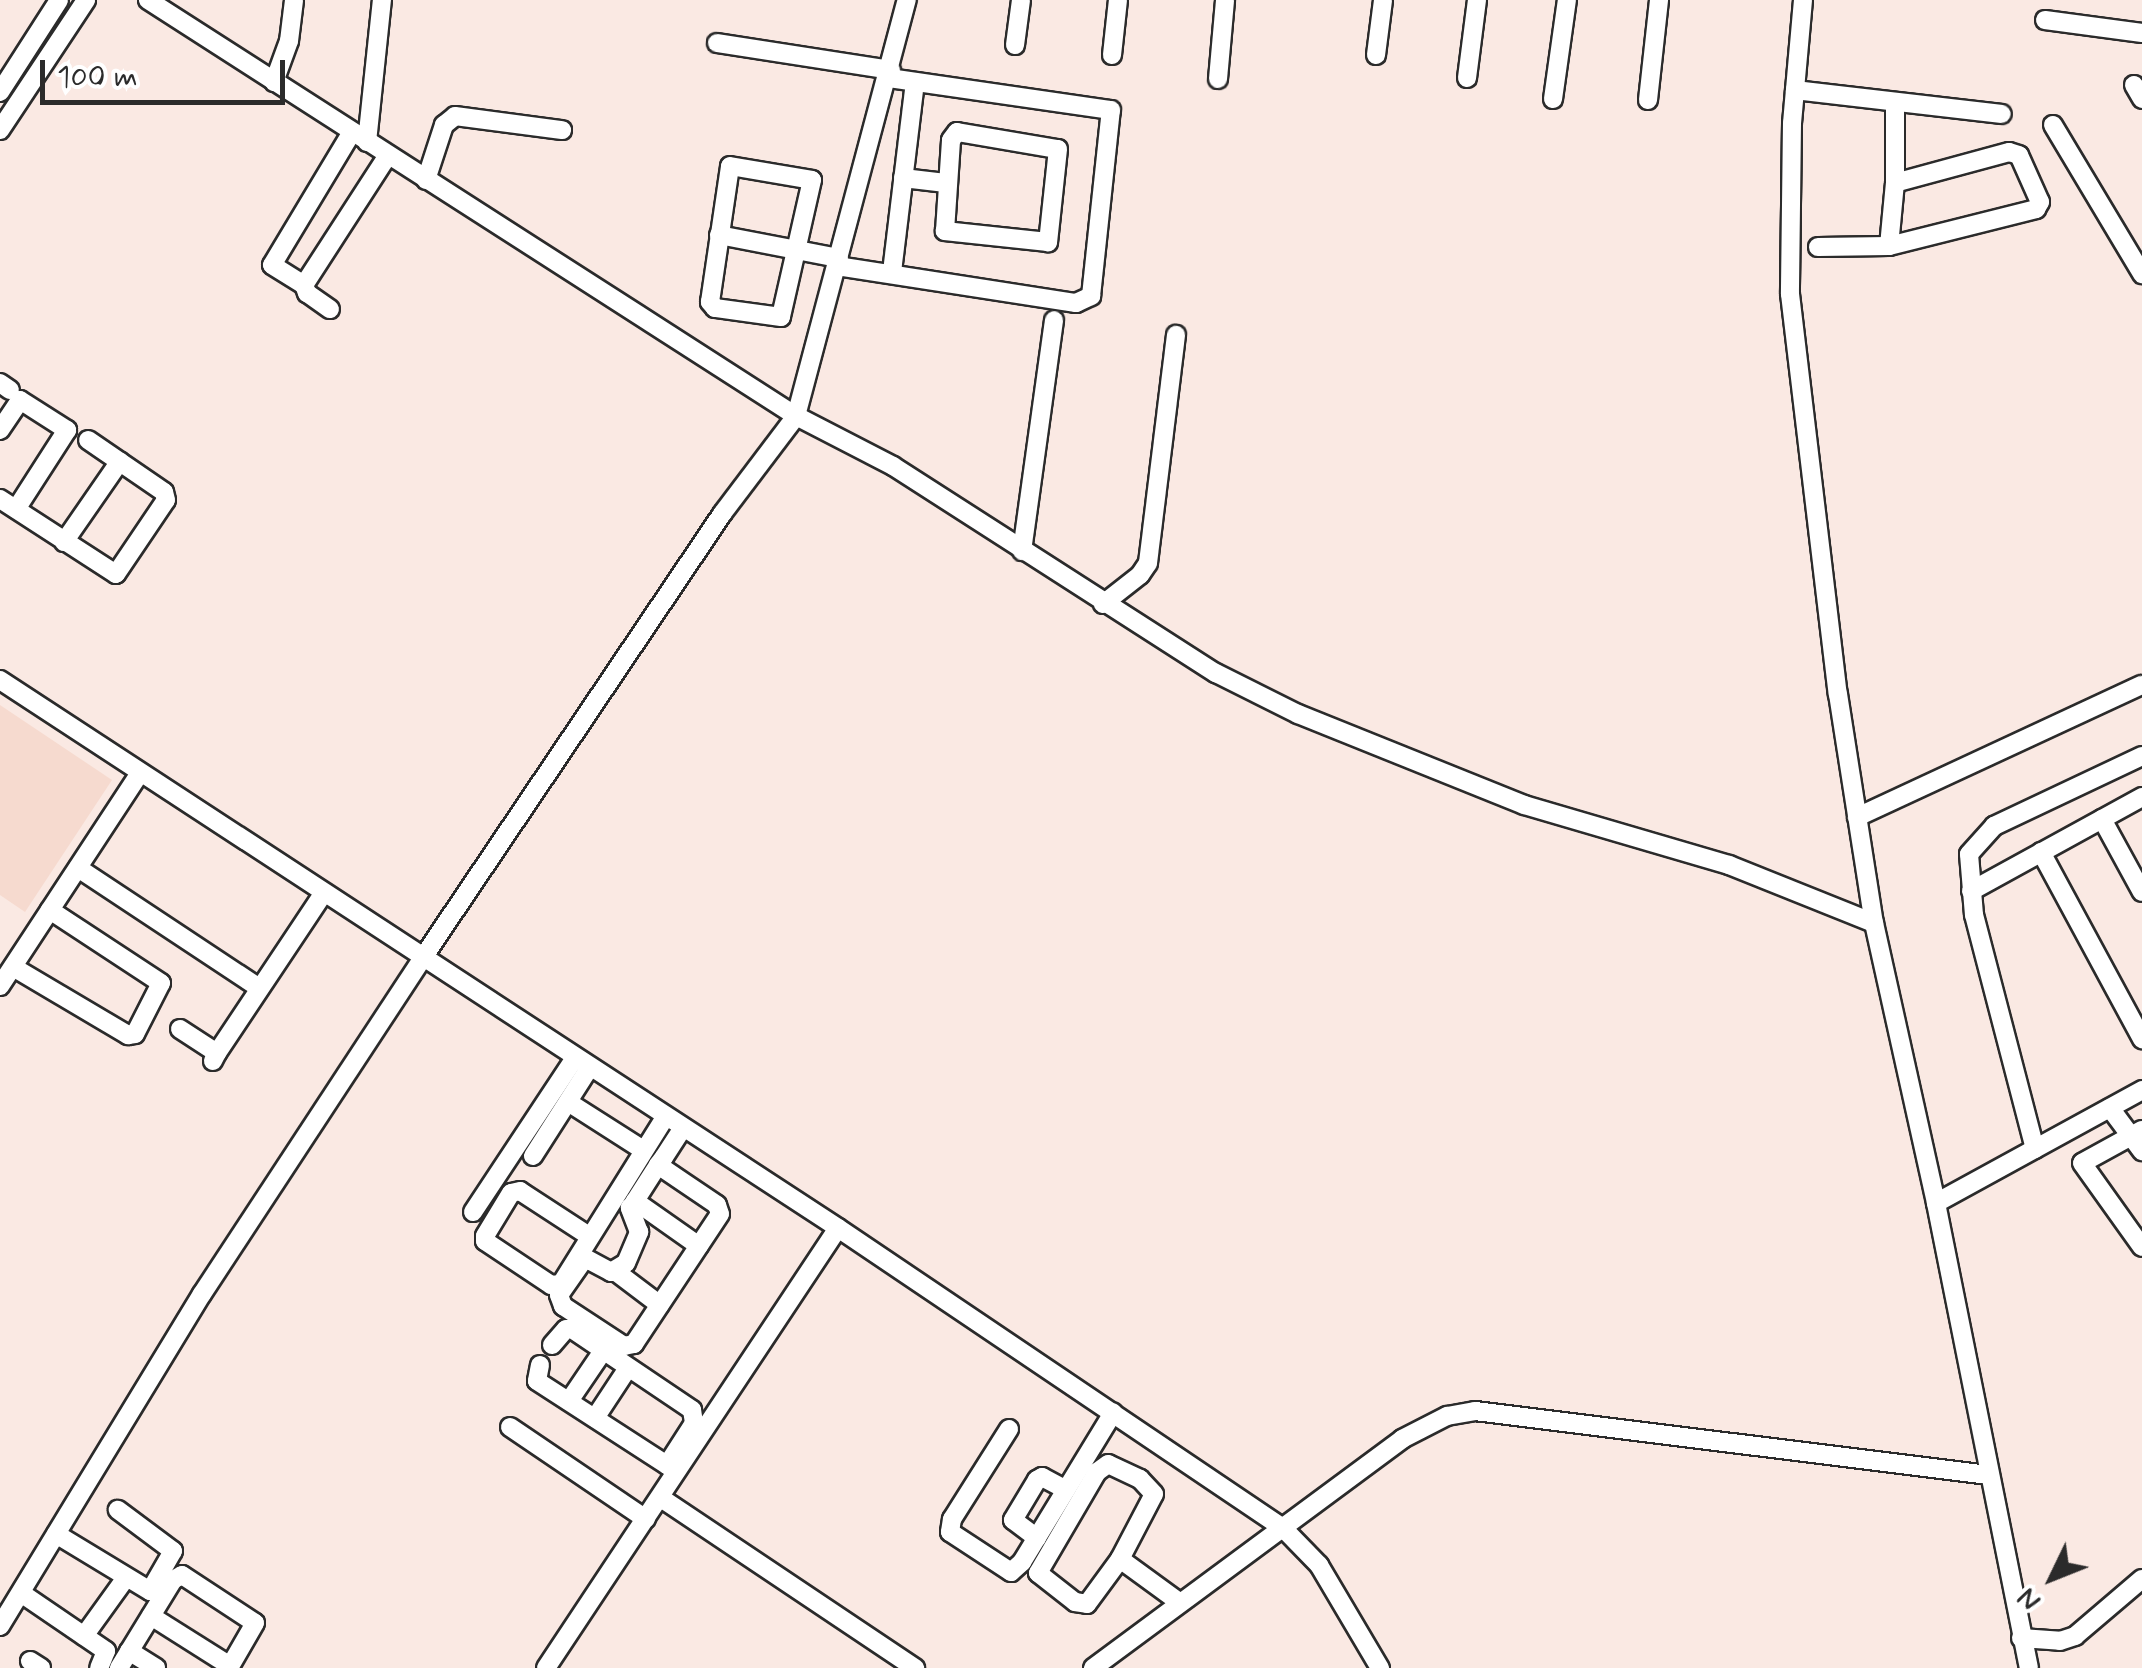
<!DOCTYPE html>
<style>
body{margin:0}
#map{position:relative;width:2142px;height:1668px;overflow:hidden;background:#fae9e3;font-family:Mynerve,sans-serif}
div>[style]{position:absolute}
.built>*{inset:0;background:#f6dacf}
.roads{filter:drop-shadow(2px 0 #2b2b2b) drop-shadow(-2px 0 #2b2b2b) drop-shadow(0 2px #2b2b2b) drop-shadow(0 -2px #2b2b2b)}
.minor>*{height:18px;margin:-9px;padding:0 9px;transform-origin:9px;border-radius:9px;background:#fff}
span{translate:-50% -50%;white-space:nowrap;text-align:center;line-height:1.15;-webkit-text-stroke:10px #fff;paint-order:stroke}
.north{position:absolute;left:2002px;top:1528px;width:100px;height:100px;-webkit-text-stroke:8px #fff;paint-order:stroke;rotate:227deg;font-size:28px;font-weight:700;line-height:40px;text-align:center;color:#2b2b2b}
.north::after{content:'';display:block;margin:auto;width:35px;height:45px;background:#2b2b2b;clip-path:polygon(50% 0,100% 100%,50% 72%,0 100%)}
.scale{position:absolute;left:40px;top:60px;width:245px;height:45px;box-sizing:border-box;border:5px solid #2b2b2b;border-top:0;padding-left:12px;font-size:30px;line-height:35px;white-space:nowrap;color:#2b2b2b;-webkit-text-stroke:8px #fff;paint-order:stroke}
</style>
<div id="map">
<div class="built">
<i style="clip-path:polygon(0 705px,112px 780px,25px 912px,0 895px)"></i>
</div>
<div class="roads">
<div class="minor">
<i style="left:148px;top:0;width:770px;rotate:32.7deg"></i>
<i style="left:796px;top:416px;width:109px;rotate:27.3deg"></i>
<i style="left:893px;top:466px;width:384px;rotate:32.7deg"></i>
<i style="left:1216px;top:673px;width:92px;rotate:26.6deg"></i>
<i style="left:1298px;top:714px;width:244px;rotate:21.9deg"></i>
<i style="left:1524px;top:805px;width:214px;rotate:16.3deg"></i>
<i style="left:1729px;top:865px;width:156px;rotate:21.8deg"></i>
<i style="left:1803px;top:0;width:123px;rotate:95.1deg"></i>
<i style="left:1792px;top:123px;width:171px;rotate:90.7deg"></i>
<i style="left:1790px;top:294px;width:403px;rotate:83.2deg"></i>
<i style="left:1838px;top:694px;width:232px;rotate:81.1deg"></i>
<i style="left:1874px;top:923px;width:287px;rotate:77.5deg"></i>
<i style="left:1936px;top:1203px;width:474px;rotate:78.7deg"></i>
<i style="left:2045px;top:20px;width:98px;rotate:7.6deg"></i>
<i style="left:717px;top:43px;width:176px;rotate:8.8deg"></i>
<i style="left:1015px;top:45px;width:45px;rotate:-82.4deg"></i>
<i style="left:1112px;top:55px;width:55px;rotate:-83.8deg"></i>
<i style="left:1376px;top:55px;width:55px;rotate:-82.7deg"></i>
<i style="left:1467px;top:78px;width:79px;rotate:-82.7deg"></i>
<i style="left:1218px;top:79px;width:79px;rotate:-84.9deg"></i>
<i style="left:274px;top:82px;width:44px;rotate:-69.9deg"></i>
<i style="left:289px;top:41px;width:41px;rotate:-83deg"></i>
<i style="left:2134px;top:85px;width:16px;rotate:60deg"></i>
<i style="left:1795px;top:90px;width:208px;rotate:6.6deg"></i>
<i style="left:0;top:92px;width:109px;rotate:-57.3deg"></i>
<i style="left:1553px;top:99px;width:100px;rotate:-82deg"></i>
<i style="left:1648px;top:100px;width:101px;rotate:-83.7deg"></i>
<i style="left:2053px;top:125px;width:174px;rotate:59.1deg"></i>
<i style="left:0;top:130px;width:156px;rotate:-56.5deg"></i>
<i style="left:352px;top:132px;width:155px;rotate:121deg"></i>
<i style="left:272px;top:265px;width:38px;rotate:32deg"></i>
<i style="left:304px;top:285px;width:155px;rotate:-57.1deg"></i>
<i style="left:957px;top:132px;width:102px;rotate:9.6deg"></i>
<i style="left:1058px;top:149px;width:94px;rotate:96.1deg"></i>
<i style="left:1048px;top:242px;width:104px;rotate:-173.9deg"></i>
<i style="left:945px;top:231px;width:91px;rotate:-86.2deg"></i>
<i style="left:951px;top:140px;width:10px;rotate:-53deg"></i>
<i style="left:367px;top:142px;width:143px;rotate:-84deg"></i>
<i style="left:730px;top:166px;width:83px;rotate:9.7deg"></i>
<i style="left:812px;top:180px;width:140px;rotate:102.8deg"></i>
<i style="left:781px;top:317px;width:67px;rotate:-172.2deg"></i>
<i style="left:715px;top:308px;width:8px;rotate:-130deg"></i>
<i style="left:710px;top:302px;width:137px;rotate:-81.6deg"></i>
<i style="left:903px;top:178px;width:43px;rotate:6.6deg"></i>
<i style="left:426px;top:180px;width:58px;rotate:-71.9deg"></i>
<i style="left:444px;top:125px;width:14px;rotate:-39deg"></i>
<i style="left:455px;top:116px;width:108px;rotate:7.5deg"></i>
<i style="left:719px;top:235px;width:122px;rotate:10.9deg"></i>
<i style="left:1889px;top:246px;width:152px;rotate:-14.1deg"></i>
<i style="left:2036px;top:209px;width:8px;rotate:-60deg"></i>
<i style="left:2040px;top:202px;width:51px;rotate:-114.1deg"></i>
<i style="left:2019px;top:155px;width:10px;rotate:-163deg"></i>
<i style="left:2009px;top:152px;width:118px;rotate:164.8deg"></i>
<i style="left:1818px;top:247px;width:71px;rotate:-0.8deg"></i>
<i style="left:1889px;top:246px;width:63px;rotate:-84.6deg"></i>
<i style="left:1895px;top:183px;width:81px;rotate:-90deg"></i>
<i style="left:837px;top:266px;width:242px;rotate:8.8deg"></i>
<i style="left:1076px;top:303px;width:17px;rotate:-25deg"></i>
<i style="left:1091px;top:296px;width:187px;rotate:-83.9deg"></i>
<i style="left:1111px;top:110px;width:224px;rotate:-171.8deg"></i>
<i style="left:892px;top:272px;width:191px;rotate:-83.1deg"></i>
<i style="left:304px;top:285px;width:9px;rotate:69deg"></i>
<i style="left:307px;top:293px;width:28px;rotate:35deg"></i>
<i style="left:0;top:383px;width:12px;rotate:35deg"></i>
<i style="left:0;top:430px;width:36px;rotate:-56deg"></i>
<i style="left:20px;top:400px;width:56px;rotate:32.6deg"></i>
<i style="left:67px;top:430px;width:94px;rotate:122.8deg"></i>
<i style="left:0;top:499px;width:138px;rotate:32.9deg"></i>
<i style="left:116px;top:574px;width:89px;rotate:-56deg"></i>
<i style="left:166px;top:500px;width:8px;rotate:-104deg"></i>
<i style="left:164px;top:492px;width:92px;rotate:-145.6deg"></i>
<i style="left:64px;top:542px;width:98px;rotate:-55.3deg"></i>
<i style="left:1022px;top:551px;width:233px;rotate:-82.1deg"></i>
<i style="left:1103px;top:604px;width:47px;rotate:-38.1deg"></i>
<i style="left:1140px;top:575px;width:14px;rotate:-56deg"></i>
<i style="left:1148px;top:563px;width:230px;rotate:-83deg"></i>
<i style="left:0;top:680px;width:1001px;rotate:33.18deg"></i>
<i style="left:838px;top:1228px;width:537px;rotate:33.99deg"></i>
<i style="left:1283px;top:1528px;width:52px;rotate:45.8deg"></i>
<i style="left:1319px;top:1565px;width:120px;rotate:59.4deg"></i>
<i style="left:1857px;top:817px;width:314px;rotate:-24.9deg"></i>
<i style="left:2102px;top:819px;width:83px;rotate:61.3deg"></i>
<i style="left:2041px;top:852px;width:213px;rotate:61.6deg"></i>
<i style="left:78px;top:868px;width:217px;rotate:33.5deg"></i>
<i style="left:1971px;top:891px;width:195px;rotate:-28.8deg"></i>
<i style="left:13px;top:967px;width:134px;rotate:30.6deg"></i>
<i style="left:128px;top:1035px;width:7px;rotate:-8deg"></i>
<i style="left:135px;top:1034px;width:57px;rotate:-63deg"></i>
<i style="left:161px;top:983px;width:133px;rotate:-146.7deg"></i>
<i style="left:0;top:986px;width:255px;rotate:-56.7deg"></i>
<i style="left:180px;top:1029px;width:44px;rotate:33deg"></i>
<i style="left:217px;top:1053px;width:9px;rotate:117deg"></i>
<i style="left:217px;top:1053px;width:191px;rotate:-56.3deg"></i>
<i style="left:568px;top:1102px;width:89px;rotate:32.6deg"></i>
<i style="left:2110px;top:1108px;width:54px;rotate:53.3deg"></i>
<i style="left:2142px;top:1130px;width:68px;rotate:151.2deg"></i>
<i style="left:2082px;top:1163px;width:103px;rotate:54.5deg"></i>
<i style="left:2035px;top:1149px;width:242px;rotate:-104.6deg"></i>
<i style="left:1974px;top:915px;width:61px;rotate:-94.7deg"></i>
<i style="left:1969px;top:854px;width:38px;rotate:-48deg"></i>
<i style="left:1994px;top:826px;width:164px;rotate:-25.3deg"></i>
<i style="left:533px;top:1156px;width:106px;rotate:-57.4deg"></i>
<i style="left:658px;top:1165px;width:71px;rotate:34.1deg"></i>
<i style="left:717px;top:1205px;width:9px;rotate:72deg"></i>
<i style="left:720px;top:1214px;width:156px;rotate:123.5deg"></i>
<i style="left:634px;top:1344px;width:10px;rotate:169deg"></i>
<i style="left:624px;top:1346px;width:73px;rotate:-146.7deg"></i>
<i style="left:563px;top:1306px;width:12px;rotate:-110deg"></i>
<i style="left:559px;top:1295px;width:45px;rotate:-54.9deg"></i>
<i style="left:585px;top:1258px;width:30px;rotate:28deg"></i>
<i style="left:611px;top:1272px;width:17px;rotate:-31deg"></i>
<i style="left:626px;top:1263px;width:34px;rotate:-67deg"></i>
<i style="left:639px;top:1232px;width:26px;rotate:-111deg"></i>
<i style="left:630px;top:1208px;width:9px;rotate:-54deg"></i>
<i style="left:635px;top:1201px;width:43px;rotate:-57.4deg"></i>
<i style="left:658px;top:1165px;width:10px;rotate:-53deg"></i>
<i style="left:664px;top:1157px;width:35px;rotate:-57deg"></i>
<i style="left:635px;top:1201px;width:78px;rotate:35.1deg"></i>
<i style="left:1936px;top:1203px;width:235px;rotate:-28.7deg"></i>
<i style="left:473px;top:1212px;width:185px;rotate:-56.5deg"></i>
<i style="left:589px;top:1236px;width:82px;rotate:-146.9deg"></i>
<i style="left:520px;top:1191px;width:9px;rotate:167deg"></i>
<i style="left:511px;top:1193px;width:50px;rotate:121.2deg"></i>
<i style="left:485px;top:1236px;width:5px;rotate:90deg"></i>
<i style="left:485px;top:1241px;width:79px;rotate:33.7deg"></i>
<i style="left:551px;top:1285px;width:10px;rotate:-6deg"></i>
<i style="left:561px;top:1284px;width:198px;rotate:-58deg"></i>
<i style="left:615px;top:1271px;width:56px;rotate:37.1deg"></i>
<i style="left:552px;top:1345px;width:21px;rotate:-49deg"></i>
<i style="left:566px;top:1329px;width:6px"></i>
<i style="left:572px;top:1329px;width:145px;rotate:34deg"></i>
<i style="left:692px;top:1410px;width:13px;rotate:81deg"></i>
<i style="left:694px;top:1423px;width:50px;rotate:122.7deg"></i>
<i style="left:540px;top:1365px;width:16px;rotate:101deg"></i>
<i style="left:537px;top:1381px;width:162px;rotate:32.9deg"></i>
<i style="left:569px;top:1401px;width:60px;rotate:-55.8deg"></i>
<i style="left:595px;top:1418px;width:60px;rotate:-56.6deg"></i>
<i style="left:510px;top:1427px;width:164px;rotate:34.1deg"></i>
<i style="left:1009px;top:1429px;width:107px;rotate:122.3deg"></i>
<i style="left:952px;top:1519px;width:13px;rotate:99deg"></i>
<i style="left:950px;top:1532px;width:73px;rotate:33.3deg"></i>
<i style="left:1011px;top:1572px;width:15px;rotate:-42deg"></i>
<i style="left:1022px;top:1562px;width:175px;rotate:-58.6deg"></i>
<i style="left:661px;top:1498px;width:306px;rotate:33.8deg"></i>
<i style="left:56px;top:1534px;width:110px;rotate:31.2deg"></i>
<i style="left:150px;top:1591px;width:46px;rotate:-60.1deg"></i>
<i style="left:173px;top:1551px;width:69px;rotate:-143.3deg"></i>
<i style="left:1037px;top:1538px;width:30px;rotate:-143deg"></i>
<i style="left:1013px;top:1520px;width:47px;rotate:-59deg"></i>
<i style="left:1037px;top:1480px;width:6px;rotate:-31deg"></i>
<i style="left:1042px;top:1477px;width:27px;rotate:28deg"></i>
<i style="left:1120px;top:1559px;width:73px;rotate:-62.4deg"></i>
<i style="left:1154px;top:1494px;width:21px;rotate:-133deg"></i>
<i style="left:1140px;top:1479px;width:35px;rotate:-155deg"></i>
<i style="left:1108px;top:1464px;width:14px;rotate:144deg"></i>
<i style="left:1097px;top:1472px;width:117px;rotate:120.3deg"></i>
<i style="left:1038px;top:1573px;width:47px;rotate:38.1deg"></i>
<i style="left:1075px;top:1602px;width:12px;rotate:9deg"></i>
<i style="left:1087px;top:1604px;width:56px;rotate:-53.7deg"></i>
<i style="left:1120px;top:1559px;width:73px;rotate:36.1deg"></i>
<i style="left:21px;top:1593px;width:103px;rotate:34.3deg"></i>
<i style="left:106px;top:1651px;width:18px;rotate:112deg"></i>
<i style="left:151px;top:1616px;width:93px;rotate:32.3deg"></i>
<i style="left:0;top:1626px;width:389px;rotate:-58.7deg"></i>
<i style="left:202px;top:1294px;width:401px;rotate:-56.7deg"></i>
<i style="left:422px;top:959px;width:537px;rotate:-56.01deg"></i>
<i style="left:722px;top:514px;width:123px;rotate:-52.9deg"></i>
<i style="left:796px;top:416px;width:431px;rotate:-75.1deg"></i>
<i style="left:84px;top:1636px;width:70px;rotate:-54.3deg"></i>
<i style="left:2021px;top:1638px;width:39px;rotate:4deg"></i>
<i style="left:2060px;top:1641px;width:16px;rotate:-18deg"></i>
<i style="left:2075px;top:1636px;width:88px;rotate:-40.4deg"></i>
<i style="left:129px;top:1651px;width:32px;rotate:32deg"></i>
<i style="left:30px;top:1661px;width:13px;rotate:32deg"></i>
<i style="left:119px;top:1668px;width:103px;rotate:-58.5deg"></i>
<i style="left:173px;top:1580px;width:10px;rotate:-29deg"></i>
<i style="left:182px;top:1575px;width:87px;rotate:33.3deg"></i>
<i style="left:255px;top:1623px;width:52px;rotate:120deg"></i>
<i style="left:546px;top:1668px;width:528px;rotate:-56.43deg"></i>
<i style="left:1093px;top:1668px;width:385px;rotate:-36.5deg"></i>
<i style="left:1402px;top:1439px;width:51px;rotate:-27.1deg"></i>
<i style="left:1447px;top:1416px;width:28px;rotate:-10deg"></i>
<i style="left:1475px;top:1411px;width:518px;rotate:7.1deg"></i>
</div>
</div>
<div class="north">N</div>
<div class="scale">100 m</div>
</div>
